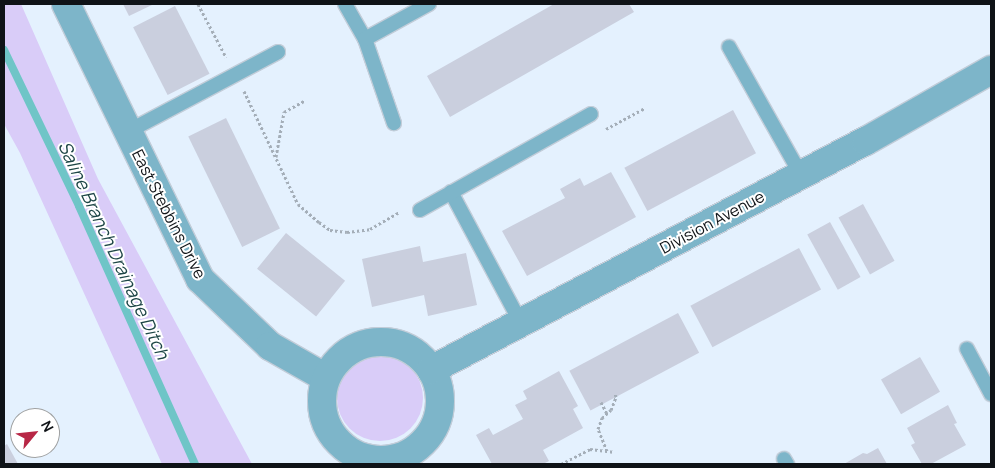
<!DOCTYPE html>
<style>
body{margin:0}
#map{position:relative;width:995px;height:468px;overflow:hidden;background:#e4f1fe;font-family:Manrope,sans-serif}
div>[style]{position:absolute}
.green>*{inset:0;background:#d9ccf8}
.round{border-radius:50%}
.stream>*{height:8px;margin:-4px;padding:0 4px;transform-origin:4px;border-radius:4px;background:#6fc5c7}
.building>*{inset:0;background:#cacfde;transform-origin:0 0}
.path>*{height:3px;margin-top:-1.5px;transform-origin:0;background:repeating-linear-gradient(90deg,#a4aeb8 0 2.5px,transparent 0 5px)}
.roads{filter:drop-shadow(1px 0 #c2cdd9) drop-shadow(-1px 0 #c2cdd9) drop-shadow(0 1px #c2cdd9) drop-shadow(0 -1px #c2cdd9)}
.lane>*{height:14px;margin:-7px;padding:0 7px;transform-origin:7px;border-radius:7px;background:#7db5c9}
.street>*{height:28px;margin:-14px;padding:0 14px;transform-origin:14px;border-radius:14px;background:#7db5c9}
.street>.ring{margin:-14px;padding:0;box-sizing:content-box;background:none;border:28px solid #7db5c9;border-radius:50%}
span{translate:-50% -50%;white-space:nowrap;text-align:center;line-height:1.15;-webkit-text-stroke:4px #fff;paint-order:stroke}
.street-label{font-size:16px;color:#0f1317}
.water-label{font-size:18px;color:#1e4647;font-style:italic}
.frame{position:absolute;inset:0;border:5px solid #0f1317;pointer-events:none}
.north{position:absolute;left:10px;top:408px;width:50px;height:50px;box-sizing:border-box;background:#fff;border:1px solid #9fa1a2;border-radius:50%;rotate:62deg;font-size:14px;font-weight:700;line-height:20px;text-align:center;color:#0f1317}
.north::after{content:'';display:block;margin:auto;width:18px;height:22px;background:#b82746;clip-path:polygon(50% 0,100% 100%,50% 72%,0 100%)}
</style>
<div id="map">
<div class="green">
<i style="clip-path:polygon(4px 4px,21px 4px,98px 179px,252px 464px,162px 464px,20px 153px,4px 124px)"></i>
<i class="round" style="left:337px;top:355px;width:86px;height:86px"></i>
</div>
<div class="stream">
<i style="left:4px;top:50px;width:173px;rotate:64.3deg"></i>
<i style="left:79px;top:206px;width:283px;rotate:65.8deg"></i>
</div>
<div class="building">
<i style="clip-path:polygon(123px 4px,154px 4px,129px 16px)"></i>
<i style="clip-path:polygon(554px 4px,629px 4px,634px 12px,450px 117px,427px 76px)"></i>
<i style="left:175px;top:6px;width:76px;height:47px;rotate:63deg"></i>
<i style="left:733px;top:110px;width:49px;height:123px;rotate:62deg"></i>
<i style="left:226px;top:118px;width:123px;height:42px;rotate:64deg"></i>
<i style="clip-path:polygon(611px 172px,636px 217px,527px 276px,502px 231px,565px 198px,560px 189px,580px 178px,584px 186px)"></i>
<i style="left:863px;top:204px;width:65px;height:28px;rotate:61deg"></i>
<i style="left:830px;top:222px;width:63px;height:26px;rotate:61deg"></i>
<i style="left:286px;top:233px;width:76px;height:46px;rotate:39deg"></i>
<i style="clip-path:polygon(420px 246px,423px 262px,466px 253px,477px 305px,428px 316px,424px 295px,372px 307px,362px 259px)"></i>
<i style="left:799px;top:248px;width:47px;height:123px;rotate:62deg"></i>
<i style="left:678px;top:313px;width:45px;height:123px;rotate:62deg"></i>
<i style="left:920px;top:357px;width:40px;height:45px;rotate:60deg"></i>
<i style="clip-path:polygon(559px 371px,578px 406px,573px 409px,583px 428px,543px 450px,549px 461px,543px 464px,492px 464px,476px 435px,489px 428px,493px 435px,523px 419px,515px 405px,527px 399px,523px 391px)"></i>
<i style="clip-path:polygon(948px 405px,957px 423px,954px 424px,966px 445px,931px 464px,922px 464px,911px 445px,915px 443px,907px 428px)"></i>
<i style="clip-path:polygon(7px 444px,18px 464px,4px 464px,4px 446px)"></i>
<i style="clip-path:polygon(878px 448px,887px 464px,844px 464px,863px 453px,867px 454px)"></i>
</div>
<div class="path">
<i style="left:198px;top:4px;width:60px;rotate:62.2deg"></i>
<i style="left:244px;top:91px;width:125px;rotate:64.5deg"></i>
<i style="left:298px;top:204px;width:28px;rotate:41deg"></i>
<i style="left:319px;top:222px;width:14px;rotate:36deg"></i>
<i style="left:330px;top:230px;width:17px;rotate:7deg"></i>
<i style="left:347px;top:232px;width:23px;rotate:-7deg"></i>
<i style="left:370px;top:229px;width:34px;rotate:-30deg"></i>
<i style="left:606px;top:129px;width:44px;rotate:-28.3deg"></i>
<i style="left:276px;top:157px;width:46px;rotate:-79.9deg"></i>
<i style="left:284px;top:112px;width:23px;rotate:-29deg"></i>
<i style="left:601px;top:402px;width:13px;rotate:63deg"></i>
<i style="left:607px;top:451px;width:24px;rotate:-112deg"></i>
<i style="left:598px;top:429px;width:12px;rotate:-70deg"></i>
<i style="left:602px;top:418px;width:12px;rotate:-42deg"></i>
<i style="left:611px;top:410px;width:14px;rotate:-69deg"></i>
<i style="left:616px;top:397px;width:4px;rotate:-104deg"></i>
<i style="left:561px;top:464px;width:33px;rotate:-27deg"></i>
<i style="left:590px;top:449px;width:23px;rotate:7deg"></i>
</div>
<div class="roads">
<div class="lane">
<i style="left:345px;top:4px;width:40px;rotate:60.3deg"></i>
<i style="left:365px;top:39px;width:89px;rotate:71deg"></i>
<i style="left:365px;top:39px;width:73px;rotate:-28.7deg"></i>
<i style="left:729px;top:47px;width:147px;rotate:60.6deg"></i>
<i style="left:127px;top:132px;width:171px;rotate:-27.9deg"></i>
<i style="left:451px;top:192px;width:149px;rotate:61.9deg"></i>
<i style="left:420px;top:210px;width:196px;rotate:-29.3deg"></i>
<i style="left:967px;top:349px;width:51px;rotate:61.9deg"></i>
<i style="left:784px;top:459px;width:6px;rotate:59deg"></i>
</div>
<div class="street">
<i style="left:66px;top:4px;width:306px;rotate:64deg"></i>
<i style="left:200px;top:279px;width:97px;rotate:43.7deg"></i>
<i style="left:270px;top:346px;width:64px;rotate:29.7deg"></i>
<i class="ring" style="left:322px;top:342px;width:90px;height:90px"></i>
<i style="left:431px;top:370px;width:492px;rotate:-27.8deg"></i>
<i style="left:866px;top:141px;width:144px;rotate:-29.6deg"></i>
</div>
</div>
<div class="street-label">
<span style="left:169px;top:214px;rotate:63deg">East Stebbins Drive</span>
<span style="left:712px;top:222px;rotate:-28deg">Division Avenue</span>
</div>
<div class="water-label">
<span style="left:114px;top:250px;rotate:65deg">Saline Branch Drainage Ditch</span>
</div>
<div class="frame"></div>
<div class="north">N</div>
</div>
